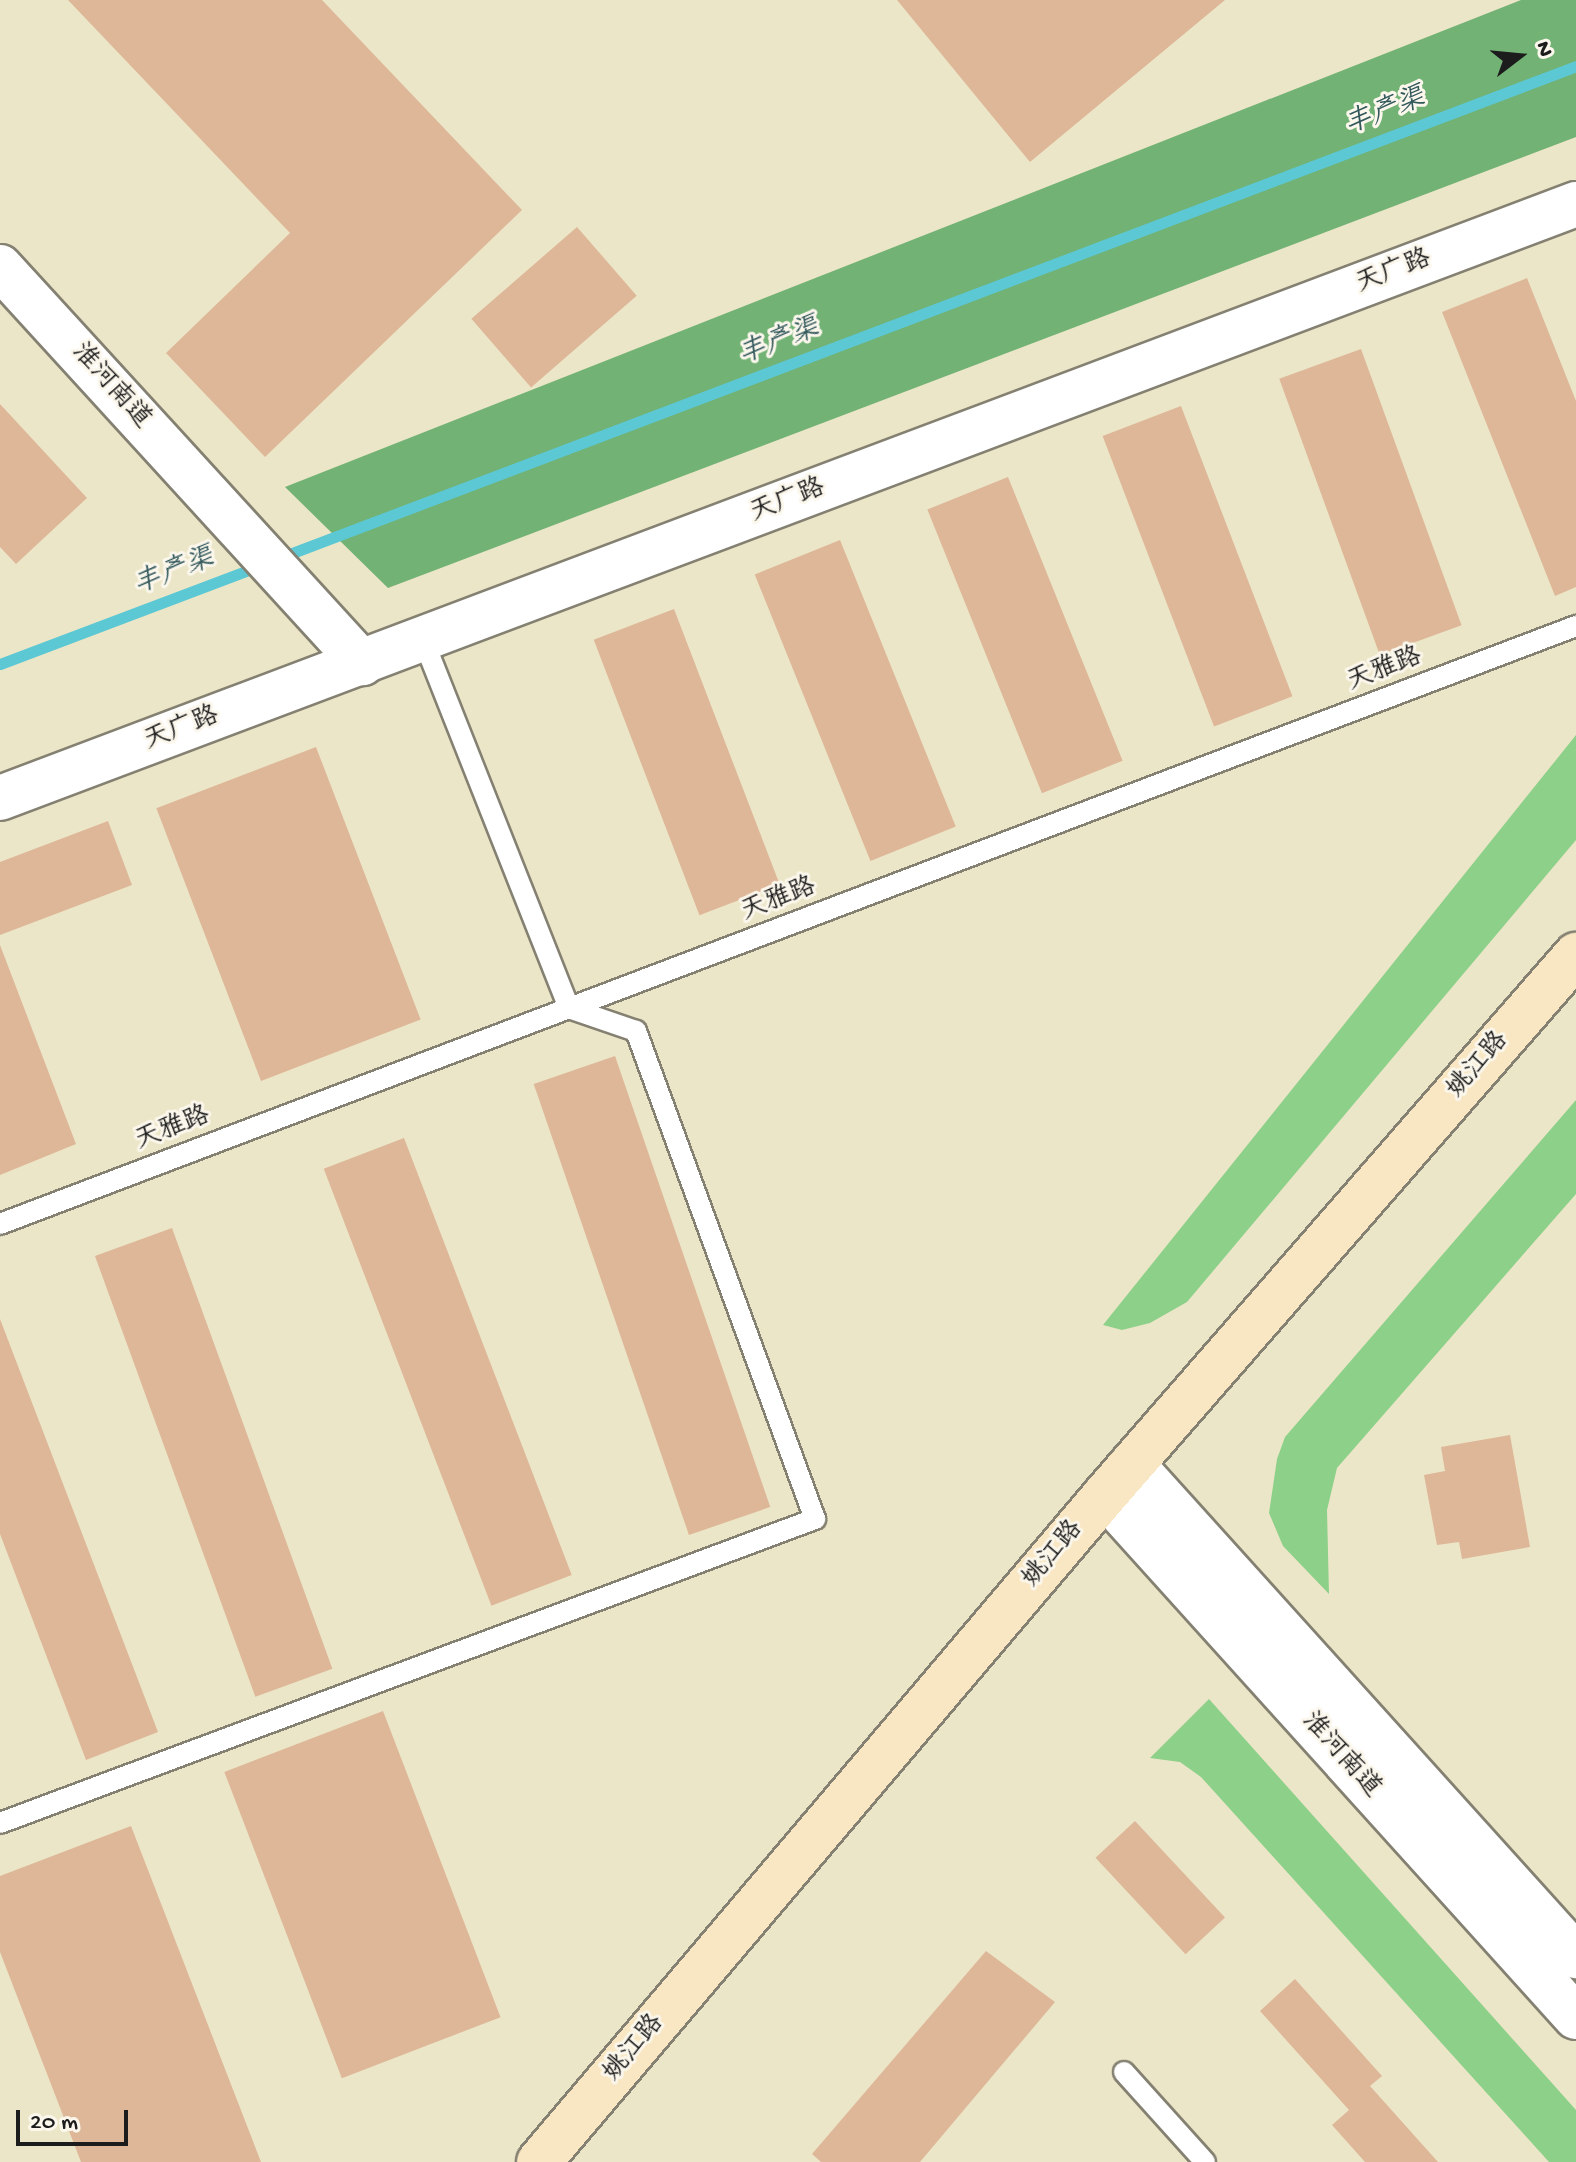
<!DOCTYPE html>
<meta charset="utf-8">
<style>
body{margin:0}
#map{position:relative;width:1576px;height:2162px;overflow:hidden;background:#ece6c8;font-family:"Gochi Hand","LXGW WenKai TC",sans-serif}
div>[style]{position:absolute}
.green>*{inset:0;background:#8dd089}
.forest>*{inset:0;background:#72b275}
.stream>*{height:11px;margin:-5.5px;padding:0 5.5px;transform-origin:5.5px;border-radius:5.5px;background:#5cc8d4}
.building>*{inset:0;background:#ddb798;transform-origin:0 0}
.roads{filter:drop-shadow(2px 0 #848172) drop-shadow(-2px 0 #848172) drop-shadow(0 2px #848172) drop-shadow(0 -2px #848172)}
.service>*{height:20px;margin:-10px;padding:0 10px;transform-origin:10px;border-radius:10px;background:#fff}
.tertiary>*{height:44px;margin:-22px;padding:0 22px;transform-origin:22px;border-radius:22px;background:#fff}
.secondary>*{height:44px;margin:-22px;padding:0 22px;transform-origin:22px;border-radius:22px;background:#f9e7c3}
span{translate:-50% -50%;white-space:nowrap;text-align:center;line-height:1.15;-webkit-text-stroke:6px #fbf7ec;paint-order:stroke}
.street-label{font-size:26px;color:#1c1c1c}
.water-label{font-size:28px;color:#32585c;font-style:italic}
.north{position:absolute;left:1480px;top:16px;width:80px;height:80px;-webkit-text-stroke:6px #fbf7ec;paint-order:stroke;rotate:74deg;font-size:22px;font-weight:700;line-height:32px;text-align:center;color:#1c1c1c}
.north::after{content:'';display:block;margin:auto;width:28px;height:36px;background:#1c1c1c;clip-path:polygon(50% 0,100% 100%,50% 72%,0 100%)}
.scale{position:absolute;left:16px;top:2110px;width:112px;height:36px;box-sizing:border-box;border:4px solid #1c1c1c;border-top:0;padding-left:10px;font-size:24px;line-height:28px;white-space:nowrap;color:#1c1c1c;-webkit-text-stroke:6px #fbf7ec;paint-order:stroke}
</style>
<div id="map">
<div class="green">
<i style="clip-path:polygon(1576px 735px,1576px 840px,1187px 1302px,1150px 1323px,1122px 1330px,1103px 1325px)"></i>
<i style="clip-path:polygon(1576px 1100px,1576px 1194px,1337px 1468px,1327px 1510px,1329px 1594px,1283px 1546px,1269px 1513px,1277px 1459px,1285px 1437px)"></i>
<i style="clip-path:polygon(1209px 1699px,1576px 2110px,1576px 2162px,1549px 2162px,1201px 1777px,1180px 1762px,1150px 1758px)"></i>
</div>
<div class="forest">
<i style="clip-path:polygon(1521px 0,1576px 0,1576px 137px,388px 588px,285px 487px)"></i>
</div>
<div class="stream">
<i style="left:279px;top:558px;width:1387px;rotate:-20.77deg"></i>
<i style="left:0;top:664px;width:277px;rotate:-20.7deg"></i>
</div>
<div class="building">
<i style="clip-path:polygon(68px 0,322px 0,522px 210px,265px 457px,166px 353px,290px 233px)"></i>
<i style="clip-path:polygon(897px 0,1225px 0,1030px 162px)"></i>
<i style="left:577px;top:227px;width:91px;height:140px;rotate:49deg"></i>
<i style="clip-path:polygon(1527px 278px,1576px 401px,1576px 587px,1555px 596px,1442px 312px)"></i>
<i style="left:1361px;top:349px;width:294px;height:87px;rotate:70deg"></i>
<i style="clip-path:polygon(0 404px,87px 498px,16px 564px,0 547px)"></i>
<i style="left:1181px;top:406px;width:311px;height:84px;rotate:69deg"></i>
<i style="left:1008px;top:477px;width:306px;height:87px;rotate:68deg"></i>
<i style="left:840px;top:540px;width:309px;height:92px;rotate:68deg"></i>
<i style="left:674px;top:609px;width:295px;height:86px;rotate:69deg"></i>
<i style="left:316px;top:747px;width:292px;height:171px;rotate:69deg"></i>
<i style="clip-path:polygon(108px 821px,132px 885px,0 935px,0 862px)"></i>
<i style="clip-path:polygon(0 945px,76px 1144px,0 1175px)"></i>
<i style="left:615px;top:1056px;width:477px;height:86px;rotate:71deg"></i>
<i style="left:404px;top:1138px;width:468px;height:86px;rotate:69deg"></i>
<i style="left:172px;top:1228px;width:469px;height:82px;rotate:70deg"></i>
<i style="clip-path:polygon(0 1319px,158px 1732px,86px 1760px,0 1534px)"></i>
<i style="clip-path:polygon(1510px 1435px,1530px 1547px,1462px 1559px,1459px 1542px,1437px 1545px,1424px 1475px,1445px 1471px,1441px 1447px)"></i>
<i style="left:383px;top:1711px;width:328px;height:170px;rotate:69deg"></i>
<i style="left:1135px;top:1821px;width:132px;height:54px;rotate:47deg"></i>
<i style="clip-path:polygon(131px 1826px,261px 2162px,81px 2162px,0 1952px,0 1876px)"></i>
<i style="clip-path:polygon(986px 1951px,1055px 2002px,920px 2162px,821px 2162px,812px 2154px)"></i>
<i style="clip-path:polygon(1295px 1979px,1382px 2076px,1370px 2086px,1438px 2162px,1365px 2162px,1332px 2125px,1349px 2110px,1260px 2011px)"></i>
</div>
<div class="roads">
<div class="service">
<i style="left:0;top:1224px;width:1686px;rotate:-20.78deg"></i>
<i style="left:0;top:1823px;width:870px;rotate:-20.46deg"></i>
<i style="left:815px;top:1519px;width:520px;rotate:-110.14deg"></i>
<i style="left:636px;top:1031px;width:71px;rotate:-161.1deg"></i>
<i style="left:569px;top:1008px;width:396px;rotate:-111.6deg"></i>
<i style="left:1124px;top:2072px;width:121px;rotate:48deg"></i>
</div>
<div class="tertiary">
<i style="left:0;top:267px;width:537px;rotate:47.57deg"></i>
<i style="left:0;top:798px;width:1684px;rotate:-20.65deg"></i>
<i style="left:1132px;top:1464px;width:663px;rotate:47.94deg"></i>
<i style="left:1105px;top:1495px;width:703px;rotate:47.94deg"></i>
</div>
<div class="secondary">
<i style="left:539px;top:2162px;width:875px;rotate:-49.68deg"></i>
<i style="left:1105px;top:1495px;width:717px;rotate:-48.9deg"></i>
</div>
</div>
<div class="street-label">
<span style="left:1394px;top:273px;rotate:-21deg">天广路</span>
<span style="left:110px;top:387px;rotate:48deg">淮河南道</span>
<span style="left:788px;top:502px;rotate:-21deg">天广路</span>
<span style="left:1385px;top:671px;rotate:-21deg">天雅路</span>
<span style="left:182px;top:730px;rotate:-21deg">天广路</span>
<span style="left:779px;top:901px;rotate:-21deg">天雅路</span>
<span style="left:1479px;top:1066px;rotate:-49deg">姚江路</span>
<span style="left:173px;top:1130px;rotate:-21deg">天雅路</span>
<span style="left:1054px;top:1555px;rotate:-50deg">姚江路</span>
<span style="left:1340px;top:1756px;rotate:48deg">淮河南道</span>
<span style="left:635px;top:2049px;rotate:-50deg">姚江路</span>
</div>
<div class="water-label">
<span style="left:1385px;top:113px;rotate:-21deg">丰产渠</span>
<span style="left:779px;top:343px;rotate:-21deg">丰产渠</span>
<span style="left:174px;top:573px;rotate:-21deg">丰产渠</span>
</div>
<div class="north">N</div>
<div class="scale">20 m</div>
</div>
